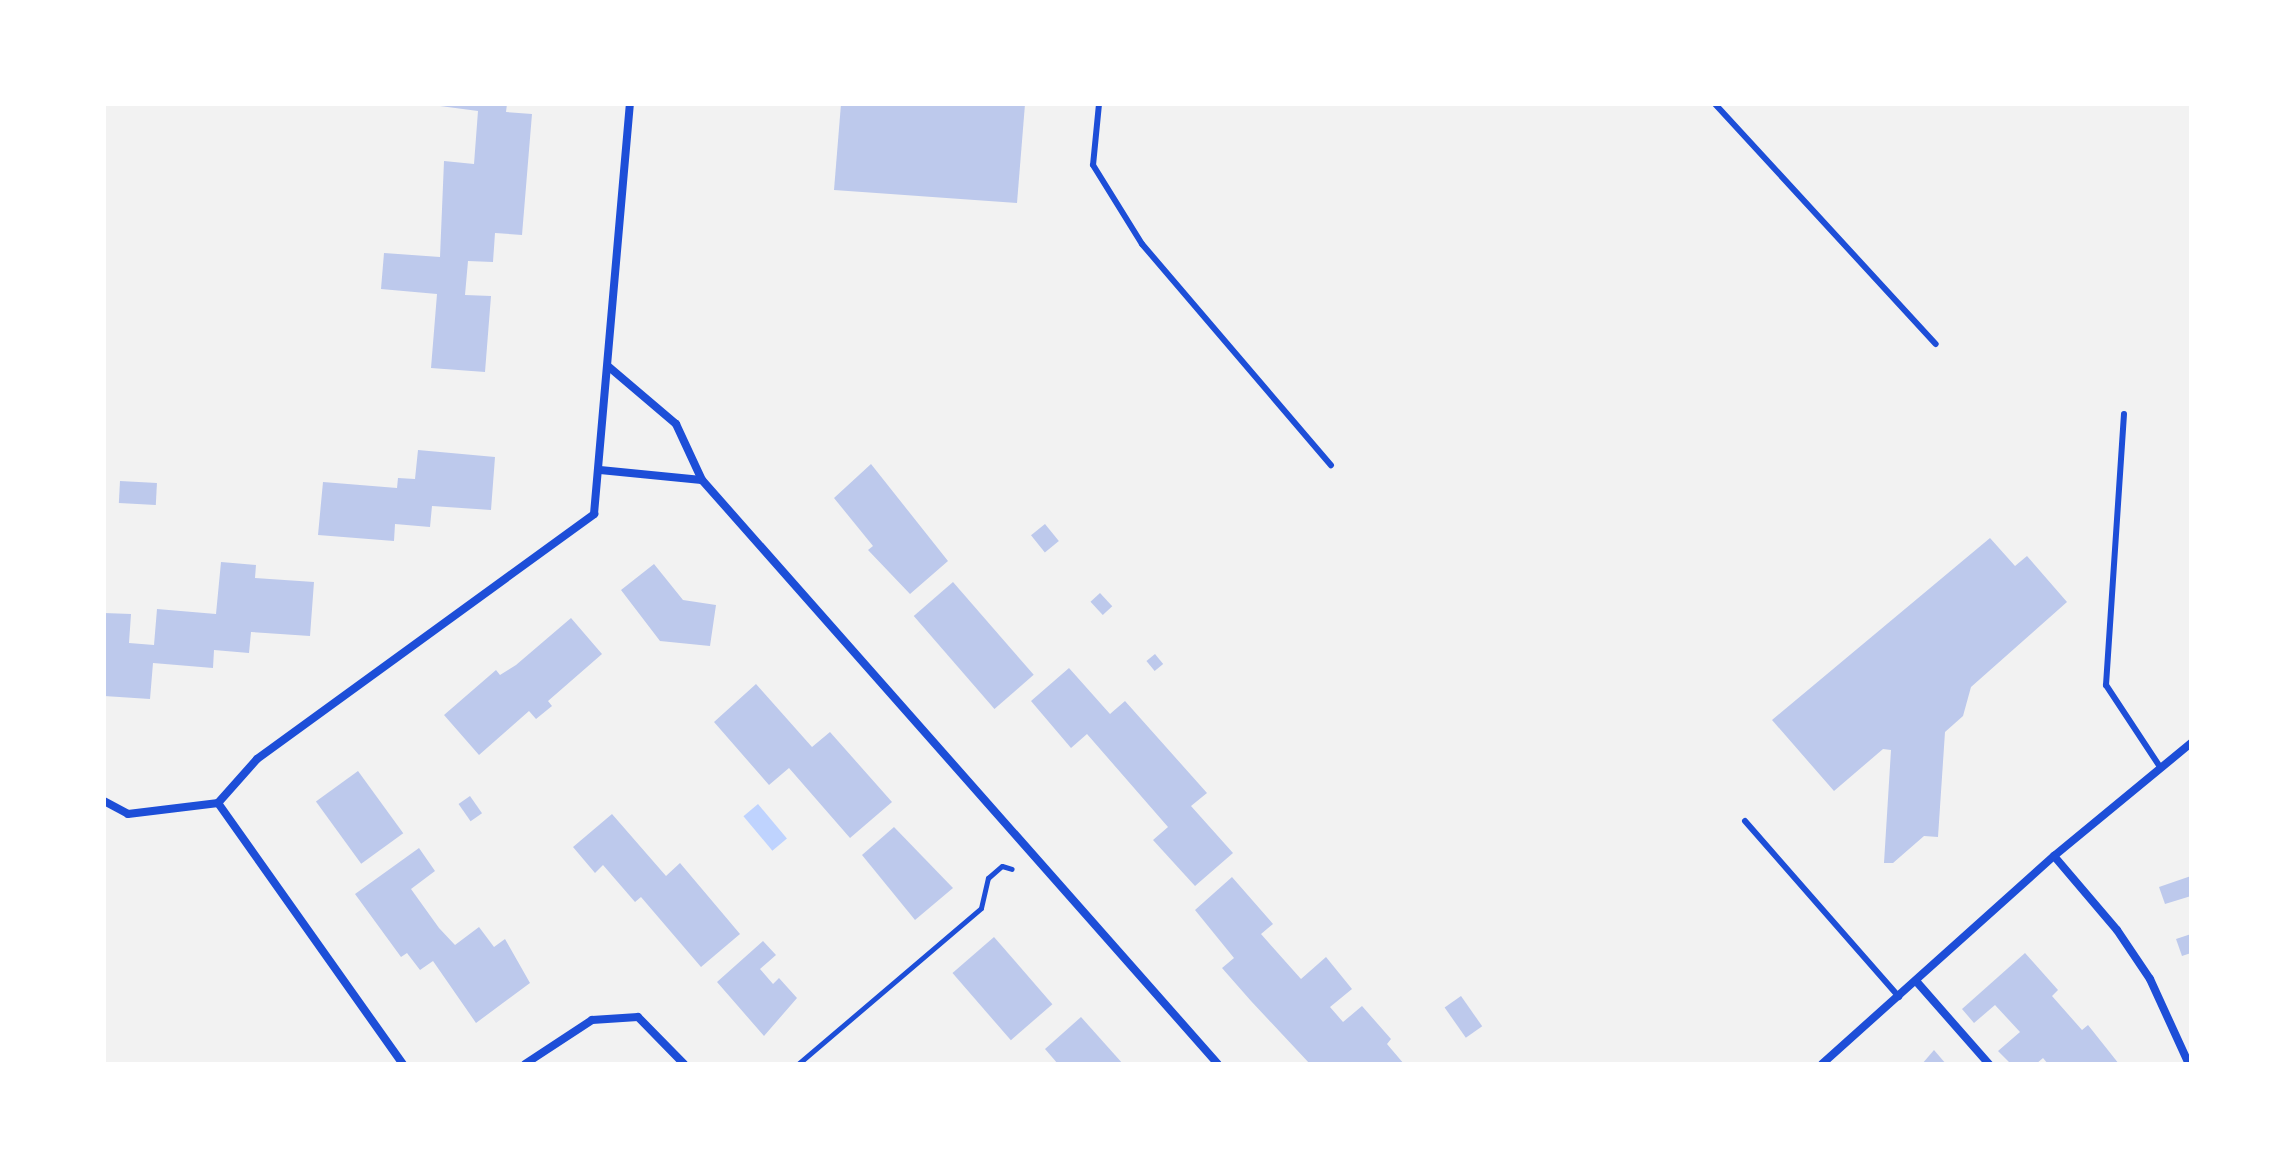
<!DOCTYPE html>
<style>
body{margin:0}
#map{position:relative;width:2295px;height:1168px;overflow:hidden;background:#f2f2f2;font-family:Georgia,serif}
div>[style]{position:absolute}
.water>*{inset:0;background:#bfd3fe;transform-origin:0 0}
.building>*{inset:0;background:#bdc9ec;transform-origin:0 0}
.path>*{height:5px;margin:-2.5px;padding:0 2.5px;transform-origin:2.5px;border-radius:2.5px;background:#1d4ed8}
.service>*{height:6px;margin:-3px;padding:0 3px;transform-origin:3px;border-radius:3px;background:#1d4ed8}
.minor>*{height:8px;margin:-4px;padding:0 4px;transform-origin:4px;border-radius:4px;background:#1d4ed8}
span{translate:-50% -50%;white-space:nowrap;text-align:center;line-height:1.15;-webkit-text-stroke:8px #fff;paint-order:stroke}
.frame{position:absolute;inset:0;border:106px solid #fff;pointer-events:none}
</style>
<div id="map">
<div class="water">
<i style="left:758px;top:804px;width:45px;height:19px;rotate:50deg"></i>
</div>
<div class="building">
<i style="clip-path:polygon(425px 104px,507px 104px,506px 112px,532px 114px,522px 235px,495px 233px,493px 262px,468px 261px,465px 295px,491px 296px,485px 372px,431px 368px,437px 294px,381px 289px,384px 253px,440px 257px,444px 161px,474px 164px,478px 111px)"></i>
<i style="clip-path:polygon(841px 104px,1025px 104px,1017px 203px,834px 190px)"></i>
<i style="clip-path:polygon(418px 450px,495px 457px,491px 510px,432px 506px,430px 527px,395px 524px,394px 541px,318px 535px,323px 482px,397px 488px,398px 478px,415px 479px)"></i>
<i style="clip-path:polygon(871px 464px,948px 561px,910px 594px,868px 550px,873px 546px,834px 498px)"></i>
<i style="left:120px;top:481px;width:37px;height:22px;rotate:3deg"></i>
<i style="left:1045px;top:524px;width:22px;height:18px;rotate:51deg"></i>
<i style="clip-path:polygon(1990px 538px,2015px 566px,2027px 556px,2067px 602px,1971px 687px,1963px 716px,1945px 732px,1938px 837px,1924px 836px,1893px 863px,1884px 863px,1891px 750px,1883px 749px,1834px 791px,1772px 720px)"></i>
<i style="clip-path:polygon(221px 562px,256px 565px,255px 578px,314px 582px,310px 636px,251px 632px,249px 653px,214px 650px,213px 668px,153px 663px,150px 699px,104px 696px,104px 613px,131px 614px,129px 643px,154px 645px,157px 609px,216px 614px)"></i>
<i style="clip-path:polygon(654px 564px,683px 600px,716px 605px,710px 646px,660px 641px,621px 590px)"></i>
<i style="left:953px;top:582px;width:123px;height:52px;rotate:49deg"></i>
<i style="left:1100px;top:593px;width:18px;height:13px;rotate:47deg"></i>
<i style="clip-path:polygon(571px 618px,602px 654px,548px 701px,552px 706px,536px 719px,529px 711px,479px 755px,444px 715px,496px 670px,500px 675px,516px 665px)"></i>
<i style="left:1155px;top:654px;width:13px;height:11px;rotate:51deg"></i>
<i style="clip-path:polygon(1069px 668px,1110px 714px,1125px 701px,1207px 793px,1191px 806px,1233px 853px,1195px 886px,1153px 840px,1168px 827px,1087px 734px,1071px 748px,1031px 701px)"></i>
<i style="clip-path:polygon(756px 684px,812px 747px,830px 732px,892px 802px,850px 838px,789px 768px,769px 785px,714px 722px)"></i>
<i style="left:358px;top:771px;width:77px;height:52px;rotate:54deg"></i>
<i style="left:470px;top:796px;width:21px;height:14px;rotate:55deg"></i>
<i style="clip-path:polygon(612px 814px,666px 876px,680px 863px,740px 934px,701px 967px,641px 897px,635px 902px,603px 865px,595px 873px,573px 847px)"></i>
<i style="clip-path:polygon(894px 827px,953px 888px,915px 920px,862px 855px)"></i>
<i style="clip-path:polygon(419px 848px,435px 871px,411px 889px,439px 928px,455px 945px,479px 927px,494px 947px,505px 939px,530px 983px,476px 1023px,433px 961px,420px 970px,407px 953px,401px 957px,355px 894px)"></i>
<i style="clip-path:polygon(2191px 876px,2191px 896px,2165px 904px,2159px 887px)"></i>
<i style="clip-path:polygon(1232px 877px,1273px 924px,1261px 934px,1301px 979px,1326px 957px,1352px 989px,1330px 1007px,1343px 1022px,1362px 1006px,1391px 1039px,1387px 1044px,1404px 1064px,1310px 1064px,1251px 1001px,1222px 968px,1234px 958px,1195px 910px)"></i>
<i style="clip-path:polygon(2191px 934px,2191px 953px,2182px 956px,2176px 939px)"></i>
<i style="left:994px;top:937px;width:89px;height:55px;rotate:49deg"></i>
<i style="clip-path:polygon(763px 941px,776px 955px,760px 969px,773px 984px,779px 978px,797px 998px,764px 1036px,717px 982px)"></i>
<i style="clip-path:polygon(2025px 953px,2058px 990px,2052px 996px,2082px 1030px,2088px 1025px,2119px 1064px,2048px 1064px,2043px 1058px,2036px 1064px,2011px 1064px,1998px 1051px,2020px 1032px,1995px 1005px,1974px 1023px,1962px 1009px)"></i>
<i style="left:1461px;top:996px;width:37px;height:20px;rotate:55deg"></i>
<i style="clip-path:polygon(1081px 1017px,1123px 1064px,1058px 1064px,1045px 1049px)"></i>
<i style="clip-path:polygon(1934px 1050px,1946px 1064px,1922px 1064px)"></i>
</div>
<div class="path">
<i style="left:798px;top:1064px;width:240px;rotate:-40.4deg"></i>
<i style="left:981px;top:908px;width:31px;rotate:-77deg"></i>
<i style="left:988px;top:878px;width:18px;rotate:-41deg"></i>
<i style="left:1002px;top:866px;width:10px;rotate:17deg"></i>
</div>
<div class="service">
<i style="left:1099px;top:104px;width:61px;rotate:95.6deg"></i>
<i style="left:1093px;top:165px;width:93px;rotate:58.2deg"></i>
<i style="left:1142px;top:244px;width:291px;rotate:49.5deg"></i>
<i style="left:1715px;top:104px;width:326px;rotate:47.4deg"></i>
<i style="left:2124px;top:414px;width:272px;rotate:93.8deg"></i>
<i style="left:2106px;top:685px;width:98px;rotate:56.6deg"></i>
<i style="left:1745px;top:821px;width:234px;rotate:48.8deg"></i>
</div>
<div class="minor">
<i style="left:609px;top:367px;width:88px;rotate:40.4deg"></i>
<i style="left:676px;top:424px;width:62px;rotate:65.1deg"></i>
<i style="left:702px;top:480px;width:779px;rotate:48.54deg"></i>
<i style="left:600px;top:470px;width:102px;rotate:5.6deg"></i>
<i style="left:104px;top:801px;width:27px;rotate:28deg"></i>
<i style="left:128px;top:814px;width:91px;rotate:-7deg"></i>
<i style="left:218px;top:803px;width:59px;rotate:-48.4deg"></i>
<i style="left:257px;top:759px;width:417px;rotate:-36deg"></i>
<i style="left:594px;top:514px;width:412px;rotate:-85deg"></i>
<i style="left:218px;top:803px;width:320px;rotate:54.7deg"></i>
<i style="left:2054px;top:856px;width:97px;rotate:49.6deg"></i>
<i style="left:2117px;top:930px;width:59px;rotate:56deg"></i>
<i style="left:2150px;top:979px;width:94px;rotate:65.4deg"></i>
<i style="left:1916px;top:981px;width:111px;rotate:48.7deg"></i>
<i style="left:525px;top:1064px;width:80px;rotate:-33.3deg"></i>
<i style="left:592px;top:1020px;width:46px;rotate:-3.7deg"></i>
<i style="left:638px;top:1017px;width:66px;rotate:45.6deg"></i>
<i style="left:1822px;top:1064px;width:312px;rotate:-41.9deg"></i>
<i style="left:2054px;top:856px;width:178px;rotate:-39.5deg"></i>
</div>
<div class="frame"></div>
</div>
